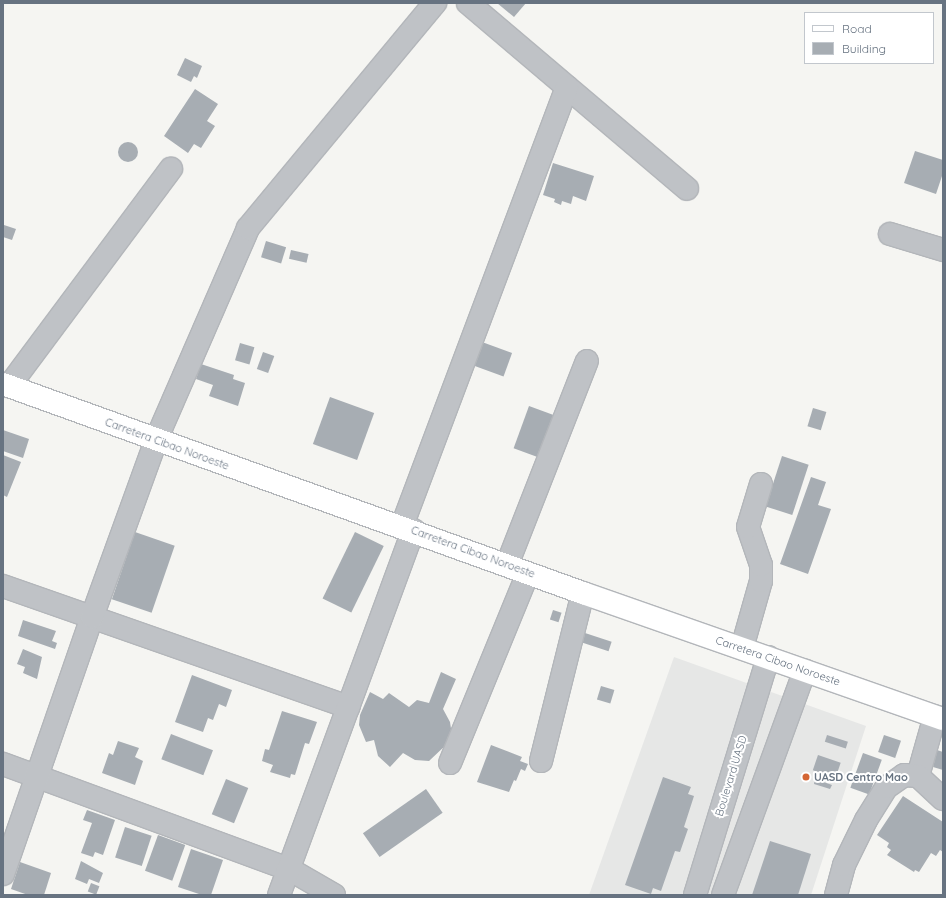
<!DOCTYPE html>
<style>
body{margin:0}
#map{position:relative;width:946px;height:898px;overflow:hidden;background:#f5f5f2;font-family:Quicksand,sans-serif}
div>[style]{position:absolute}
.built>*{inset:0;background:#e6e7e6}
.building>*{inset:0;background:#a7adb3;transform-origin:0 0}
.round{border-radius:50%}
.roads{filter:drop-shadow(1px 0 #b3b6ba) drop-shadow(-1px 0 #b3b6ba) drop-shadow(0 1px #b3b6ba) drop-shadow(0 -1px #b3b6ba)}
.minor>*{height:22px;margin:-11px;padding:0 11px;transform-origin:11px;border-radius:11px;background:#bfc2c6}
.major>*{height:22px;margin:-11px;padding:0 11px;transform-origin:11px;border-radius:11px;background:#fff}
.dots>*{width:11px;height:11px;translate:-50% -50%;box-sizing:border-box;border:2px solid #fff;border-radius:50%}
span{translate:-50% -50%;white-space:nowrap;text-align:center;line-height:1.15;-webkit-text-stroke:4px #fff;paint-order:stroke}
.street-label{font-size:11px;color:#677381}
.poi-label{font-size:11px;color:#677381;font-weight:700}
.left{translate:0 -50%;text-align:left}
.frame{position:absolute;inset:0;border:4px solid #677381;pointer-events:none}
.legend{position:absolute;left:804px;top:12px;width:130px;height:52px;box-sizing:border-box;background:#fff;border:1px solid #c2c7cd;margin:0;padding:5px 7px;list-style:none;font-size:12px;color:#677381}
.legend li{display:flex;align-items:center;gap:8px;height:20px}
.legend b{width:20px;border:1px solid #c2c7cd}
</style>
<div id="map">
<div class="built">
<i style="clip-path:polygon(674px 657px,866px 726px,811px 895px,589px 895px)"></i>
</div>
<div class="building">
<i style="clip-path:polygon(497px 3px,526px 3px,514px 17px)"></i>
<i style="clip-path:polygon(185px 58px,202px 66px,197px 78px,194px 76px,191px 82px,177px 75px)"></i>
<i style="clip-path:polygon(195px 89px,218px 104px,207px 121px,215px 126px,201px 148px,194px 144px,188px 153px,164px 136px)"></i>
<i class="round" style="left:118px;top:142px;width:20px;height:20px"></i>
<i style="clip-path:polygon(915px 151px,943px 160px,943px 173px,936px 194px,904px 183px)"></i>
<i style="clip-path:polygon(553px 163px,594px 176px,586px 201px,573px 196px,571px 204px,562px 201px,561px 205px,554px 202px,555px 199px,543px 195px)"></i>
<i style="clip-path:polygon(4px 225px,16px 229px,12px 240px,3px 237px)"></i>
<i style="left:266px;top:241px;width:21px;height:17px;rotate:17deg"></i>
<i style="left:291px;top:250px;width:18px;height:9px;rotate:13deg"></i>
<i style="left:482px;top:342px;width:32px;height:25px;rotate:20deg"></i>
<i style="left:240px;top:343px;width:15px;height:18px;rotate:16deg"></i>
<i style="left:263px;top:352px;width:12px;height:18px;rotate:20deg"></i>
<i style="clip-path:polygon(201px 364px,234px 375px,233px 379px,245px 383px,238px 406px,209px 396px,213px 385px,196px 379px)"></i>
<i style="left:330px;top:397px;width:47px;height:50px;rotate:20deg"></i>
<i style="left:529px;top:406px;width:29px;height:45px;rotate:20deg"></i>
<i style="left:813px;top:408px;width:14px;height:19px;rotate:17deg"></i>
<i style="clip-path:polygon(3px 430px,29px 439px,23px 458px,3px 451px)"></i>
<i style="clip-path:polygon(3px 455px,21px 462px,7px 497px,3px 495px)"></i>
<i style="left:782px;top:456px;width:28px;height:53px;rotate:18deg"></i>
<i style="clip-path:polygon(811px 477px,826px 482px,818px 505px,831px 509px,808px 574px,780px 564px)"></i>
<i style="left:135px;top:532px;width:42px;height:71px;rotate:19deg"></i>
<i style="left:355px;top:532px;width:32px;height:74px;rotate:26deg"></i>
<i style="left:553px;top:610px;width:9px;height:10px;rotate:18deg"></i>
<i style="clip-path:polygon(23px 620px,56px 631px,52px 641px,57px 643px,55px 649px,18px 636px)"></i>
<i style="left:585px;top:633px;width:28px;height:10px;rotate:18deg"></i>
<i style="clip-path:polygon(23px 649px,42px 657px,37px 679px,23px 673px,25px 667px,17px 664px)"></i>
<i style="clip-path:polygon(441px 672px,456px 679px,443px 709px,450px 722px,452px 735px,447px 744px,429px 761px,415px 760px,403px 753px,390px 767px,378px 756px,374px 740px,366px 742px,359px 725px,360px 715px,370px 692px,383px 699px,389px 693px,409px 707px,417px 700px,429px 703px)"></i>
<i style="clip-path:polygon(192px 675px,232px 690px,226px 707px,219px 704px,213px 720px,208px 718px,203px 732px,175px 722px)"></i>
<i style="left:601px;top:686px;width:14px;height:14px;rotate:17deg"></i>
<i style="clip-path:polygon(282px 711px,317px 722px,309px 744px,305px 743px,295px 775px,291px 774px,290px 778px,270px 772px,273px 765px,262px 761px,265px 749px,269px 750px)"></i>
<i style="left:171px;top:734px;width:45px;height:27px;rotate:21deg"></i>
<i style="left:827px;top:735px;width:22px;height:7px;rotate:18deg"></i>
<i style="left:884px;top:735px;width:18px;height:18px;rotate:19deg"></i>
<i style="clip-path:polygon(118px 741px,139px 748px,135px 757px,143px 761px,135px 785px,102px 773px,109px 753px,113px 755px)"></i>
<i style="clip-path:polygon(491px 745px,522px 757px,520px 761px,528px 764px,525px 771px,521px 769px,516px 781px,514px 780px,509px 792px,477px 782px)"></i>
<i style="clip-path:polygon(937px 750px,943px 752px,943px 770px,933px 767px)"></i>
<i style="left:863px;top:753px;width:20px;height:37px;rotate:20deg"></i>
<i style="left:818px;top:755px;width:24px;height:16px;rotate:19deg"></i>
<i style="clip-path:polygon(663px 777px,691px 787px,688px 794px,694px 796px,684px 827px,688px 829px,680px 852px,675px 851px,661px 891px,653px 888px,651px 894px,625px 885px)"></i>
<i style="left:226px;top:779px;width:24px;height:38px;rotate:22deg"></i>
<i style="clip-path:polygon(815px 779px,832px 785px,830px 789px,814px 784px)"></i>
<i style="left:426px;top:789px;width:29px;height:77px;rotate:55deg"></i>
<i style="clip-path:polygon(903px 796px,943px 822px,943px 852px,940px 850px,936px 856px,931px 853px,919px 872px,915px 870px,914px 872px,887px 855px,891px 850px,887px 847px,889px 843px,877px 835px)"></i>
<i style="clip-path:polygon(87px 810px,115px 820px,103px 855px,95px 852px,93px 857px,81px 853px,92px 823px,83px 820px)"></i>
<i style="left:125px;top:827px;width:28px;height:32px;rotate:18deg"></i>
<i style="left:158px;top:835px;width:29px;height:38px;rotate:20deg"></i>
<i style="clip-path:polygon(770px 841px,811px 854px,798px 895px,752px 895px)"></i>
<i style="clip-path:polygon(191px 849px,223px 860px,211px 895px,202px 895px,178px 887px)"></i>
<i style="clip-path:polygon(81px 861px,103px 873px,99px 883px,89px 879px,87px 884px,75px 879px)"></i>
<i style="clip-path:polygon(20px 862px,51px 873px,44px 895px,28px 895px,11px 889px)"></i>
<i style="left:91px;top:883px;width:9px;height:9px;rotate:21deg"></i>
</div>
<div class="roads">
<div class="minor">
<i style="left:468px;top:3px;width:287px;rotate:40.3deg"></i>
<i style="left:890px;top:234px;width:55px;rotate:16.8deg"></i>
<i style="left:9px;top:386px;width:271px;rotate:-53.3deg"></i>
<i style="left:402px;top:526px;width:469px;rotate:-69.4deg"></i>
<i style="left:507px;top:565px;width:219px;rotate:-68.6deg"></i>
<i style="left:3px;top:586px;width:366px;rotate:19.3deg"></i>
<i style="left:742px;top:648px;width:70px;rotate:-74.2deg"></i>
<i style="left:761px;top:581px;width:16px;rotate:-90deg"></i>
<i style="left:761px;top:565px;width:40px;rotate:-108.9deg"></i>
<i style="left:748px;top:527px;width:45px;rotate:-73.2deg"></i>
<i style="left:541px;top:761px;width:173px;rotate:-76deg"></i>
<i style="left:450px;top:763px;width:205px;rotate:-67.7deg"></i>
<i style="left:3px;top:764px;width:305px;rotate:20.2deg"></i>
<i style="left:289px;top:869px;width:52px;rotate:30deg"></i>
<i style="left:918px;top:776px;width:62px;rotate:-74.2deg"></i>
<i style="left:3px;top:874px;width:272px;rotate:-70.9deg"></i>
<i style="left:92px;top:617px;width:188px;rotate:-70.1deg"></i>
<i style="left:156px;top:440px;width:231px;rotate:-66.5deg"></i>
<i style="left:248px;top:228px;width:293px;rotate:-50.3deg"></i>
<i style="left:279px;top:895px;width:389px;rotate:-69.8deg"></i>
<i style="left:695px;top:895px;width:249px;rotate:-72.9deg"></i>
<i style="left:723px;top:895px;width:239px;rotate:-70deg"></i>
<i style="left:836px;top:895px;width:31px;rotate:-75deg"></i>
<i style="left:844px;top:865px;width:50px;rotate:-63.9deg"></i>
<i style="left:866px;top:820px;width:39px;rotate:-58deg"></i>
<i style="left:887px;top:787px;width:21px;rotate:-35deg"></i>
<i style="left:904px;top:775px;width:14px;rotate:4deg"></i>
<i style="left:918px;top:776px;width:34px;rotate:43deg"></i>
</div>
<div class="major">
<i style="left:3px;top:384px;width:617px;rotate:19.82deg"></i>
<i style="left:583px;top:593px;width:381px;rotate:19.3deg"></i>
</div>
</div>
<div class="dots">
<i style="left:806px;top:777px;background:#d46634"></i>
</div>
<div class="street-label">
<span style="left:167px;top:444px;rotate:20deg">Carretera Cibao Noroeste</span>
<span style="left:473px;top:552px;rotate:20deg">Carretera Cibao Noroeste</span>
<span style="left:778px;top:661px;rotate:19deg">Carretera Cibao Noroeste</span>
<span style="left:731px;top:776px;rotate:-73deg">Boulevard UASD</span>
</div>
<div class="poi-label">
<span class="left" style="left:814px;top:777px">UASD Centro Mao</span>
</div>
<div class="frame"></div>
<ul class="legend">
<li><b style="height:5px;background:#fff"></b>Road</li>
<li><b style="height:11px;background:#a7adb3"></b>Building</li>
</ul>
</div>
